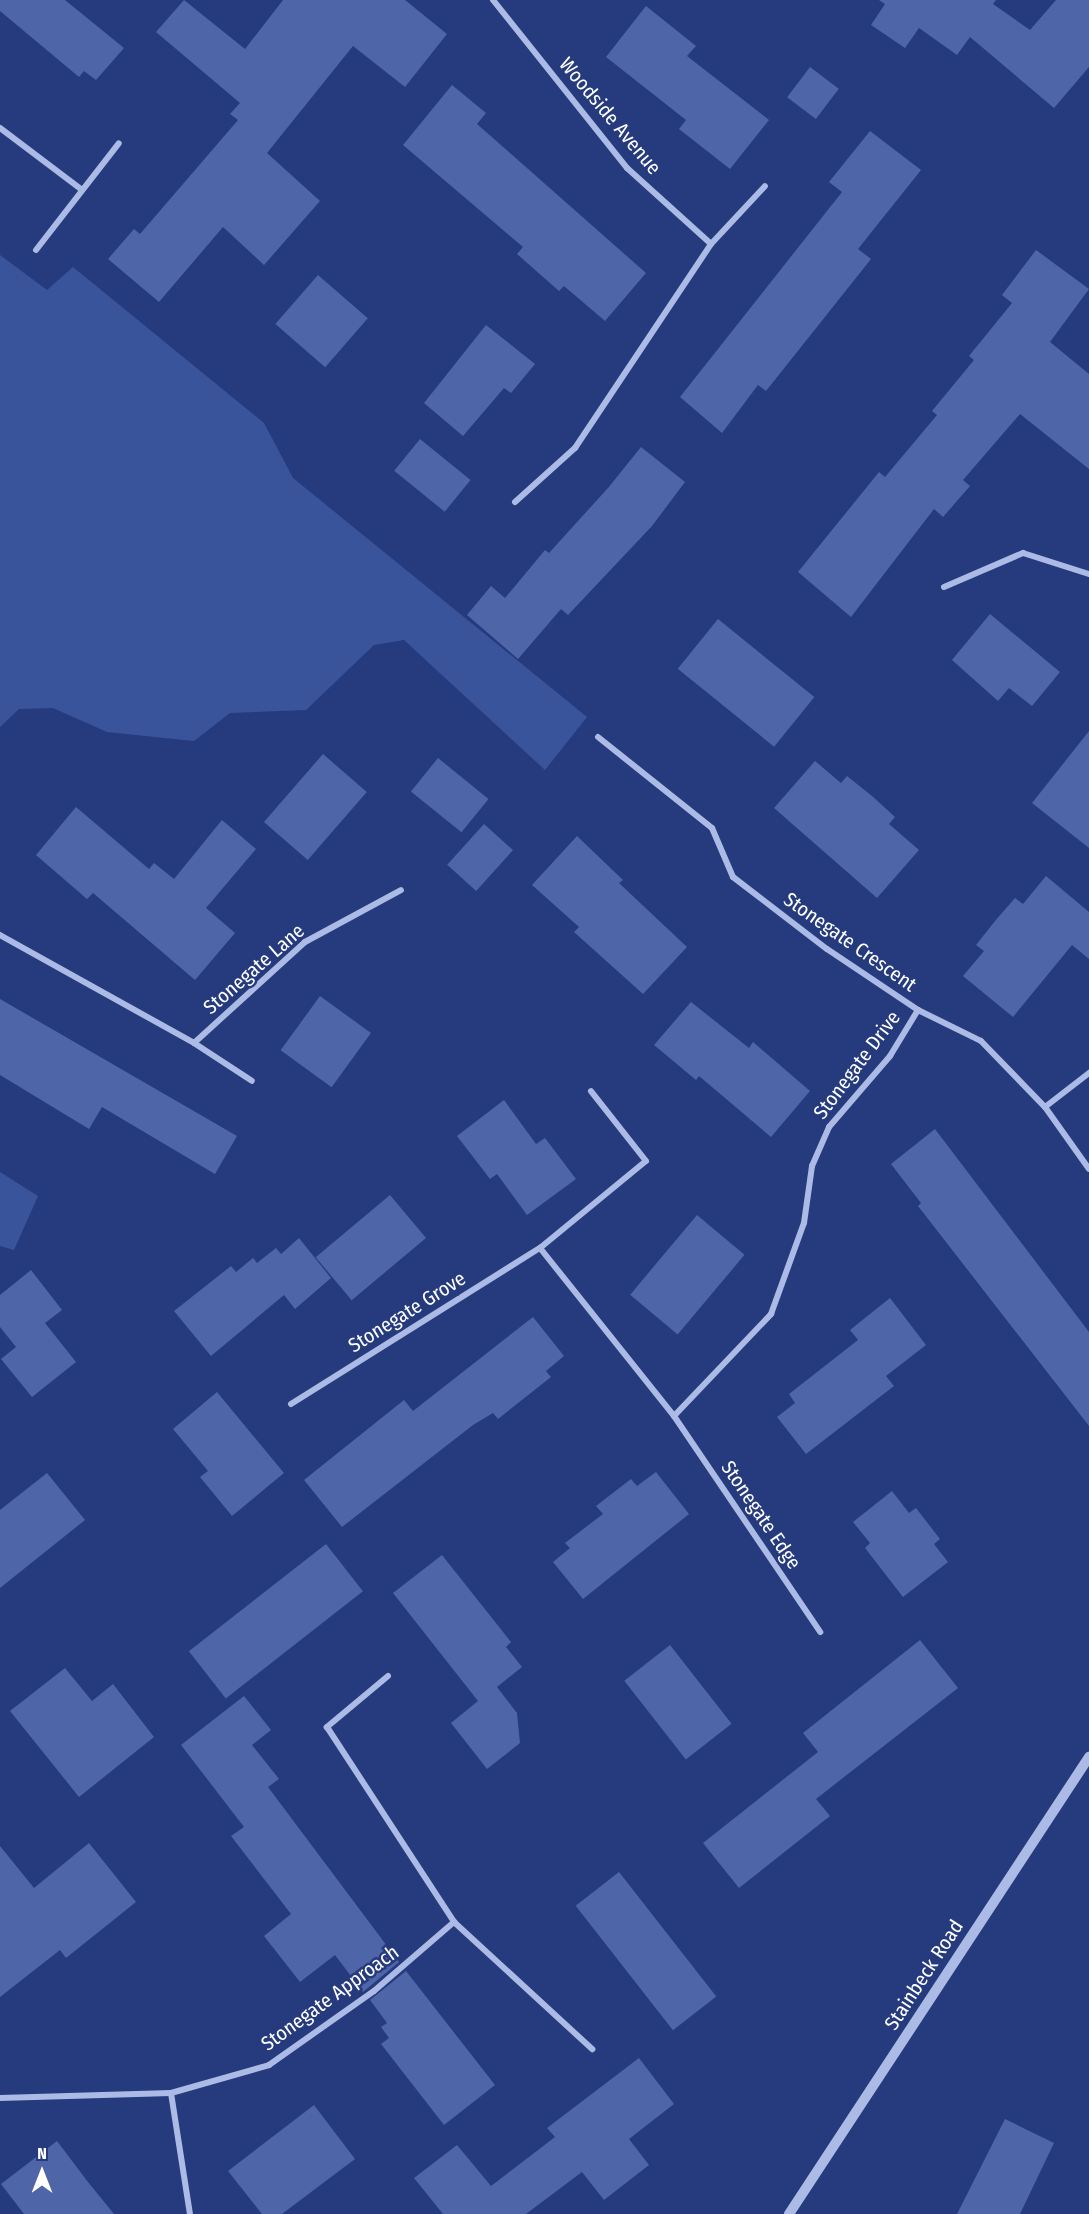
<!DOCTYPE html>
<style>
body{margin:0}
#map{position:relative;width:1089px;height:2214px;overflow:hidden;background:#263b7e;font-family:"Fira Sans Condensed",sans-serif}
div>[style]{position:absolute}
.green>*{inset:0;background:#3a549c}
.building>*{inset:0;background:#4e65a7;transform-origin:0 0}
.minor>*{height:6px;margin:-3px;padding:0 3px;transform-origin:3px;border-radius:3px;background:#acbbe5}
.tertiary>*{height:10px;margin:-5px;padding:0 5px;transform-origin:5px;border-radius:5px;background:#acbbe5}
span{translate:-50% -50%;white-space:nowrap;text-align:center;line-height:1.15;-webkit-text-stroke:5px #263b7e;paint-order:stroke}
.street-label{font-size:20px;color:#fff}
.north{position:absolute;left:12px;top:2142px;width:60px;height:60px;-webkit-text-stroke:4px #263b7e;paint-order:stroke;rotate:0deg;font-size:16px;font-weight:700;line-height:24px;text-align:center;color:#fff}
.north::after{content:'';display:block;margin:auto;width:21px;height:27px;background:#fff;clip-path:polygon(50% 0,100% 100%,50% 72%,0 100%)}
</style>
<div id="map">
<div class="green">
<i style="clip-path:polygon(0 255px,47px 290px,73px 267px,264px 423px,293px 478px,587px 717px,545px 770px,404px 640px,374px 645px,306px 710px,230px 713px,194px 741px,107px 732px,53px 708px,19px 709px,0 727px)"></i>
<i style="clip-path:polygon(0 1172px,38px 1196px,14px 1250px,0 1246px)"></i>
</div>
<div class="building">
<i style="clip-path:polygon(0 0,65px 0,124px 48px,96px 80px,84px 71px,79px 77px,0 11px)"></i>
<i style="clip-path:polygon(184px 0,245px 49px,283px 0,405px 0,447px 34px,405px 87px,353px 46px,267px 153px,320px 201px,264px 265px,223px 227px,159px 302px,108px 259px,134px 229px,140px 234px,238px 120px,230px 114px,240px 103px,156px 32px)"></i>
<i style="clip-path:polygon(879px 0,996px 0,993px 4px,1030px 30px,1056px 0,1089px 0,1089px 67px,1054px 108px,970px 37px,957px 55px,919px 28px,905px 48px,871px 25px,885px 4px)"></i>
<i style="clip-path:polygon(646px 6px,696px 46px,687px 56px,769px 120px,730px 169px,679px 129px,686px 120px,606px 57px)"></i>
<i style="left:810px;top:67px;width:36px;height:38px;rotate:37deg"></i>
<i style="clip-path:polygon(452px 85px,486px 113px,477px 124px,646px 273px,605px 321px,564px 286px,559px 291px,517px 254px,523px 247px,403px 145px)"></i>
<i style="clip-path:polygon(870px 131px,921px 170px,858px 249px,871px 259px,766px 391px,758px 385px,722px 433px,680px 397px,842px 192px,829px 182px)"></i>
<i style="clip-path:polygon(1036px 250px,1089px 289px,1050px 342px,1089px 374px,1089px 469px,1020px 414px,963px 480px,970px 486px,943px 517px,934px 509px,851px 617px,798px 572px,879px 472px,885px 477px,937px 415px,932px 411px,974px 360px,969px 356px,1012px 303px,1002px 295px)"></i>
<i style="left:318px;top:275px;width:66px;height:65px;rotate:41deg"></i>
<i style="clip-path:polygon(486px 325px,535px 364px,511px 393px,504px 388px,463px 436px,424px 403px)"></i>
<i style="left:420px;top:439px;width:65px;height:41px;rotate:39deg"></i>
<i style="clip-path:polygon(641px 447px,685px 482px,652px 526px,568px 615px,561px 609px,518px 659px,467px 615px,491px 586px,505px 598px,545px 550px,549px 553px,608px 488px)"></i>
<i style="clip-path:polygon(990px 614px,1060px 672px,1032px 706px,1009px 688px,998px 701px,952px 660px)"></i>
<i style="left:718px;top:619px;width:124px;height:64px;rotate:39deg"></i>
<i style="clip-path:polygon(1089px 731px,1089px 848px,1032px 803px)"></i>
<i style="left:323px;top:754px;width:58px;height:90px;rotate:41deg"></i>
<i style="left:438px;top:758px;width:65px;height:43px;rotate:39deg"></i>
<i style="clip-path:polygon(815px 761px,841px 783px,847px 776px,872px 796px,895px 817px,889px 824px,919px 850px,877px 898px,774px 808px)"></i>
<i style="clip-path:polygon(76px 807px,149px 869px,154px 863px,174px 879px,222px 820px,256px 849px,206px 908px,235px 933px,195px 980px,93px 893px,87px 899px,36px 855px)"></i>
<i style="left:484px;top:824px;width:39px;height:55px;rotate:42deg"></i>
<i style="clip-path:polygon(577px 836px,623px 880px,619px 883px,687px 947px,643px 994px,574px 932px,579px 927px,532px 885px)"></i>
<i style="clip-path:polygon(1046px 876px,1089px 912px,1089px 959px,1072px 945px,1013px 1017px,963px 976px,984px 951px,976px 945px,995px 921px,1015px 898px,1023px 904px)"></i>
<i style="left:320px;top:996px;width:63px;height:67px;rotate:36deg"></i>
<i style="clip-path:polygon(0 999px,237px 1136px,215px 1174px,102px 1107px,89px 1129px,0 1075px)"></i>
<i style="clip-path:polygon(691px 1002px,749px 1048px,753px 1042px,810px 1091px,771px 1137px,699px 1076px,696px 1080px,654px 1045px)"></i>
<i style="clip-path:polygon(504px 1100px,536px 1144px,545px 1138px,576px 1179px,527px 1215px,497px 1174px,490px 1179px,457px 1136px)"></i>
<i style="clip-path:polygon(935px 1129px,1089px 1332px,1089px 1426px,918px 1206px,921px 1203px,891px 1164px)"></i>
<i style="left:390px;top:1195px;width:56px;height:97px;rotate:50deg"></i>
<i style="left:697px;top:1215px;width:62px;height:104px;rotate:40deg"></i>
<i style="clip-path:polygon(299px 1238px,331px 1278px,295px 1309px,284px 1295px,211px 1356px,174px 1311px,231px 1266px,236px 1272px,253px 1258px,257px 1263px,276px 1248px,281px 1254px)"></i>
<i style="clip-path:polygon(31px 1270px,62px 1310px,45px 1323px,76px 1362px,32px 1397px,1px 1359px,16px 1347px,0 1327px,0 1295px)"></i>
<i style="clip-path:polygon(890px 1298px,926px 1345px,886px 1376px,894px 1386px,806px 1454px,777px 1417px,795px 1403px,789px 1394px,858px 1340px,850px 1330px)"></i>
<i style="clip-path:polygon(533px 1317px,564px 1356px,546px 1371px,551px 1377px,498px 1419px,493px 1413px,473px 1425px,342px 1527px,304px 1480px,404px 1400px,413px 1411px)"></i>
<i style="clip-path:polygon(217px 1392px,284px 1473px,232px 1516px,200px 1477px,208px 1471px,173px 1429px)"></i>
<i style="clip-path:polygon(656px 1472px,689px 1514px,583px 1599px,553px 1562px,570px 1548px,565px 1543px,603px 1514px,596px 1506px,631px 1479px,637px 1486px)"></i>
<i style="clip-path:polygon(47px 1473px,85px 1520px,0 1588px,0 1510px)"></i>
<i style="clip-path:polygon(892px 1491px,909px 1513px,916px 1508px,940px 1539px,934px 1544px,948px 1562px,903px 1597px,865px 1548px,870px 1543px,853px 1522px)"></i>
<i style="left:326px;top:1544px;width:60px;height:174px;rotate:52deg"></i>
<i style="clip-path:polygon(442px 1555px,511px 1642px,506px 1647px,522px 1667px,497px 1687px,517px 1713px,520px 1743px,487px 1769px,451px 1723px,478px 1701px,393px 1593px)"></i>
<i style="clip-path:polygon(920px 1640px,958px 1688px,816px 1799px,830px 1816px,739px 1888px,703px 1843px,818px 1752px,803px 1733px)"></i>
<i style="left:670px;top:1645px;width:100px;height:58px;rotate:52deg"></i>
<i style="clip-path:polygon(65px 1668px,92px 1701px,113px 1684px,154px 1737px,79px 1797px,10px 1711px)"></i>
<i style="clip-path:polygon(244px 1696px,271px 1730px,252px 1745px,279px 1779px,268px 1787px,399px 1962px,363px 1992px,335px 1955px,300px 1982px,264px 1936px,291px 1914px,231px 1836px,244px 1827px,181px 1745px)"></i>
<i style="clip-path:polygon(89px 1843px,136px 1902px,66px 1958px,60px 1950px,0 1997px,0 1846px,34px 1888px)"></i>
<i style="left:619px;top:1872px;width:158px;height:55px;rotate:52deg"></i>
<i style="clip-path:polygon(406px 1971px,495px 2085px,444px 2125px,381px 2044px,389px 2038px,381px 2027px,387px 2023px,370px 2000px)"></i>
<i style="clip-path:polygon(639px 2058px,674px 2104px,629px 2139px,649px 2165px,604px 2200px,582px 2172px,526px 2214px,443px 2214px,414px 2178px,457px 2145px,491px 2186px,555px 2137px,547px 2128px)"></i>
<i style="clip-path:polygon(314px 2105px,355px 2159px,282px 2214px,262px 2214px,228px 2171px)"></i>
<i style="clip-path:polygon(1005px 2119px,1054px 2143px,1020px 2214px,957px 2214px)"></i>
<i style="clip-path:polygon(57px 2141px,88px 2182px,114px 2214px,24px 2214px,1px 2184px)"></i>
</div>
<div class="minor">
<i style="left:493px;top:0;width:215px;rotate:51.4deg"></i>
<i style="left:627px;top:168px;width:113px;rotate:42.1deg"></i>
<i style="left:0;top:128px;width:101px;rotate:37deg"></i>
<i style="left:36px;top:250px;width:135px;rotate:-52.2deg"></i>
<i style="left:515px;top:502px;width:81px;rotate:-42deg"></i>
<i style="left:575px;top:448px;width:245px;rotate:-56.3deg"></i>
<i style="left:711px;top:244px;width:79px;rotate:-47deg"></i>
<i style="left:944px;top:587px;width:86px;rotate:-23.3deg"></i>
<i style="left:1023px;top:553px;width:69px;rotate:17.7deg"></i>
<i style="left:598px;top:737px;width:146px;rotate:38.6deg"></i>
<i style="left:712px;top:828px;width:53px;rotate:66.8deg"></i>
<i style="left:733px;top:877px;width:118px;rotate:37.5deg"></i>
<i style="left:827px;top:949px;width:110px;rotate:33.8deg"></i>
<i style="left:918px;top:1010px;width:70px;rotate:26.2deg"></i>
<i style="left:981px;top:1041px;width:92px;rotate:45.9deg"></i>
<i style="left:1045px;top:1107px;width:76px;rotate:54.6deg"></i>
<i style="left:0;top:935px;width:222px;rotate:29.1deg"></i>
<i style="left:194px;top:1043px;width:69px;rotate:33.2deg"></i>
<i style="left:194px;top:1043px;width:150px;rotate:-42.3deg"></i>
<i style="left:305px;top:942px;width:109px;rotate:-28.4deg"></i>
<i style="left:1045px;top:1107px;width:56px;rotate:-37.7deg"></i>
<i style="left:540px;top:1248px;width:215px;rotate:51.4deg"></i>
<i style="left:674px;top:1416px;width:261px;rotate:55.9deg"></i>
<i style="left:291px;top:1404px;width:294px;rotate:-32.1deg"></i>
<i style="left:540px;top:1248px;width:137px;rotate:-39.4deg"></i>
<i style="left:646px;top:1161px;width:89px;rotate:-128.2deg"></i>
<i style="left:674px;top:1416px;width:141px;rotate:-46.4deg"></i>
<i style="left:771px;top:1314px;width:97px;rotate:-70.1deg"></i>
<i style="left:804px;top:1223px;width:58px;rotate:-82deg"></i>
<i style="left:812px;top:1166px;width:43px;rotate:-66.4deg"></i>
<i style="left:829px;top:1127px;width:94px;rotate:-49.3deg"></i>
<i style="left:890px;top:1056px;width:54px;rotate:-58.7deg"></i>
<i style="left:388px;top:1676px;width:80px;rotate:140.1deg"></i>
<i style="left:327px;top:1727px;width:233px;rotate:56.9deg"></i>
<i style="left:454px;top:1922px;width:188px;rotate:42.6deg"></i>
<i style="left:171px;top:2093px;width:122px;rotate:81.1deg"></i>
<i style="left:0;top:2098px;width:171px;rotate:-1.7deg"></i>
<i style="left:171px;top:2093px;width:102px;rotate:-15.9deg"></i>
<i style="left:269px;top:2065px;width:128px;rotate:-35.2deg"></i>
<i style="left:374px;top:1991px;width:106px;rotate:-40.8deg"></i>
</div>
<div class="tertiary">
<i style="left:789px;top:2214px;width:547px;rotate:-56.72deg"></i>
</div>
<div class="street-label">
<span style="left:610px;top:116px;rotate:50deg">Woodside Avenue</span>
<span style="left:850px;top:942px;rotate:35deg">Stonegate Crescent</span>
<span style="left:254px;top:969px;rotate:-41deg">Stonegate Lane</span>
<span style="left:857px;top:1065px;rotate:-53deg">Stonegate Drive</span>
<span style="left:407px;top:1312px;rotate:-32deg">Stonegate Grove</span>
<span style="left:761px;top:1515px;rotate:56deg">Stonegate Edge</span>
<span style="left:924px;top:1975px;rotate:-57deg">Stainbeck Road</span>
<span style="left:330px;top:1998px;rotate:-36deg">Stonegate Approach</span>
</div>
<div class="north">N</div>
</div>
